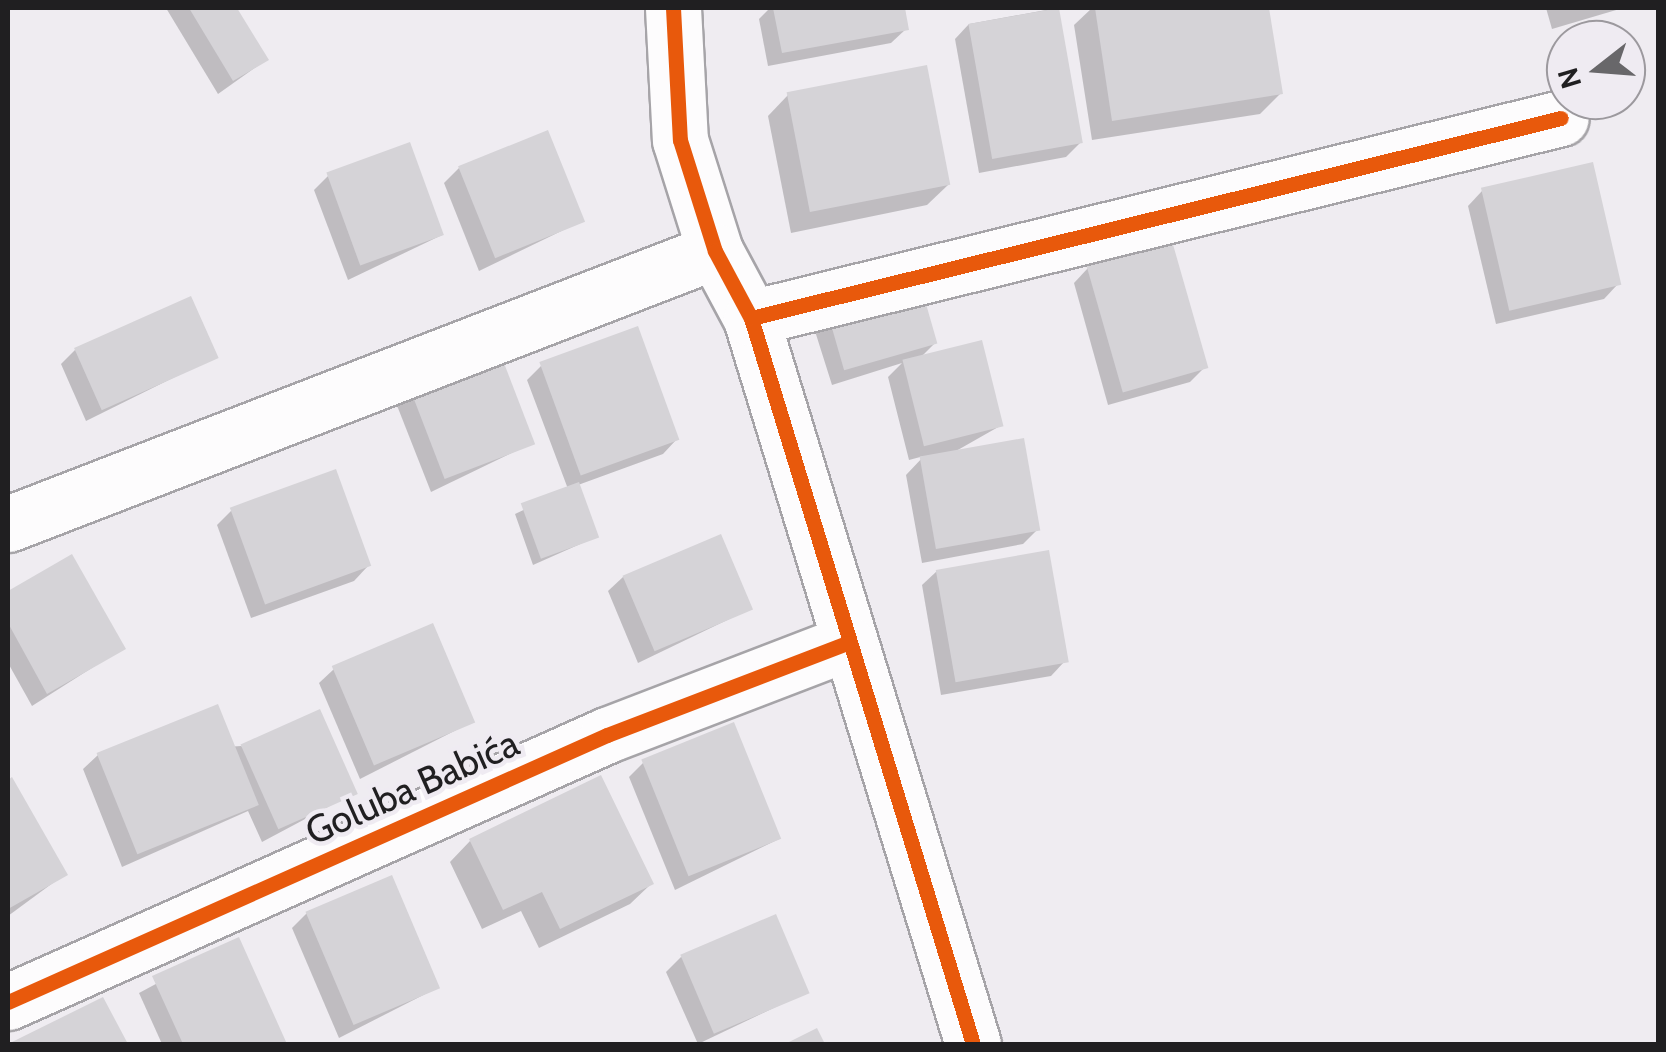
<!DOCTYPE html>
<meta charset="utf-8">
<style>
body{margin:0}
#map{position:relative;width:1666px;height:1052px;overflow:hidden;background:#efecf1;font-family:Cabin,sans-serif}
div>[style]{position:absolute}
.shadow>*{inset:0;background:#0003}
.building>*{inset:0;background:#d5d3d7;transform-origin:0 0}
.roads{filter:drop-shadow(2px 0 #a6a4a8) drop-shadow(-2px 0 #a6a4a8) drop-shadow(0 2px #a6a4a8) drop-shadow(0 -2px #a6a4a8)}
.minor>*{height:55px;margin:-27.5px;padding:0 27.5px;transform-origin:27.5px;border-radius:27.5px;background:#fdfcfd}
.cycleway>*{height:15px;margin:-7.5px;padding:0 7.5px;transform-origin:7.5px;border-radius:7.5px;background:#e8590c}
span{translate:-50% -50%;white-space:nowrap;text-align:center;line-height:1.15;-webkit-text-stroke:9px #efebf2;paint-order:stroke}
.street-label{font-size:38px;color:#201f21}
.frame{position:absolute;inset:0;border:10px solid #201f21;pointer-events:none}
.north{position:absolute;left:1546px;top:20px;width:100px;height:100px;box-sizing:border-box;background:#efebf2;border:2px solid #9c999e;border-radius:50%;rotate:253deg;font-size:28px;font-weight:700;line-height:40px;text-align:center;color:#201f21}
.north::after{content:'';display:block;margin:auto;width:35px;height:45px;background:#68676a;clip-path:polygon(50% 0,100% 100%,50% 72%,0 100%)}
</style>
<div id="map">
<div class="shadow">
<i style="clip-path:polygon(166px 8px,234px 8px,266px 60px,218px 94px)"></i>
<i style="clip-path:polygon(770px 8px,902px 8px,906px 29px,891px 43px,768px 66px,759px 19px)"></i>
<i style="clip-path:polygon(1057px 8px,1081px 142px,1066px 157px,979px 173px,955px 39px,969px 24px)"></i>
<i style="clip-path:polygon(1092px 8px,1267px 8px,1281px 93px,1260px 114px,1092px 140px,1074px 25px)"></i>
<i style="clip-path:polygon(1546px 8px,1623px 8px,1552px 29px)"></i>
<i style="clip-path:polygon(788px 95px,948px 185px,927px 205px,791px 233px,768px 116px)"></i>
<i style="clip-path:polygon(459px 168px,582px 221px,479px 271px,444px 183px)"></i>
<i style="clip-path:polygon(329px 175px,442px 235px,348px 280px,314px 190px)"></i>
<i style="clip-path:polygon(1482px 191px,1618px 284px,1604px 299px,1496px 324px,1468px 206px)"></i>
<i style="clip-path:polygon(1088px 268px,1205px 367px,1190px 382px,1108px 405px,1074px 283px)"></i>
<i style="clip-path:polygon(829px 313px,935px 343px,920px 358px,1000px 426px,949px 455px,1038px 529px,1023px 544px,922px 563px,906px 475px,924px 456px,909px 460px,888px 377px,902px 363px,832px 385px,814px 328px)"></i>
<i style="clip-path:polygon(76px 349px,215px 357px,86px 421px,61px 364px)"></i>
<i style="clip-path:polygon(541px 366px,677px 439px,663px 454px,578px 485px,596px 537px,533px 565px,515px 514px,568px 489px,527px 380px)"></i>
<i style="clip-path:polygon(410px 388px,532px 443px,431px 492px,396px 403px)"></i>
<i style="clip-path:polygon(232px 510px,368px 566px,354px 581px,251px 618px,217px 525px)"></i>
<i style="clip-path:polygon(71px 557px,123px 648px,32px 706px,8px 663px,8px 594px)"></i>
<i style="clip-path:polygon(937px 571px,1065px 661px,1051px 676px,941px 695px,922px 585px)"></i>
<i style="clip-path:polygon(623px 577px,750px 609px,638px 663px,608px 591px)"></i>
<i style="clip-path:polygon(334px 669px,472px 722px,360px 779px,319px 683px)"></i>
<i style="clip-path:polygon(241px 746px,354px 793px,262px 842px,248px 811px,122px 867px,83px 769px,98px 755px)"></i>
<i style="clip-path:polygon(644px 762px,779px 839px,675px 890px,629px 777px)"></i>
<i style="clip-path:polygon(11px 781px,65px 874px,8px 916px,8px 783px)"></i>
<i style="clip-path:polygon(470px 841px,651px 884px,630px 904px,539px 948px,521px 911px,482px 929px,450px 862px)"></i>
<i style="clip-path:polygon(307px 913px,437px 988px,339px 1038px,292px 928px)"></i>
<i style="clip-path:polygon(238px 940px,285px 1044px,162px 1044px,139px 993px)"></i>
<i style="clip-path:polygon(681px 957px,807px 992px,698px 1044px,666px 972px)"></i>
<i style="clip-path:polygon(102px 1000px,125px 1044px,13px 1044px,14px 1044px)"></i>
</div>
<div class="building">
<i style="clip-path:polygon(189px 8px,237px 8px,269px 60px,233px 81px)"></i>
<i style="clip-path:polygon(773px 8px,905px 8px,909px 30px,782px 53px)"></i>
<i style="left:1059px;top:8px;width:137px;height:92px;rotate:80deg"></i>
<i style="clip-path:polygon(1095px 8px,1269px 8px,1283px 94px,1112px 121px)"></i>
<i style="left:927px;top:65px;width:122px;height:143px;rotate:79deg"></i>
<i style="left:548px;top:130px;width:99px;height:97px;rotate:68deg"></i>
<i style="left:410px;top:142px;width:99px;height:89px;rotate:70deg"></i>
<i style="left:1593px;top:162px;width:126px;height:115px;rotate:77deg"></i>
<i style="left:1172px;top:241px;width:132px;height:89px;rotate:74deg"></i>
<i style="left:920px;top:283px;width:63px;height:97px;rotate:74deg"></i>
<i style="left:191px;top:296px;width:68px;height:128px;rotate:66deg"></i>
<i style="left:638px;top:326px;width:121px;height:105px;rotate:70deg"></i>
<i style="left:982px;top:340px;width:89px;height:82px;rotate:76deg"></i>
<i style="left:499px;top:350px;width:101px;height:97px;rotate:69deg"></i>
<i style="left:1024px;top:438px;width:94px;height:106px;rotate:80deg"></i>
<i style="left:336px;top:469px;width:103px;height:113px;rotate:70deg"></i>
<i style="left:579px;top:482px;width:59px;height:62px;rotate:70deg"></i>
<i style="left:721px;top:534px;width:82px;height:107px;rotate:67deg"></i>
<i style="left:1049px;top:550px;width:114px;height:115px;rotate:80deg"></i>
<i style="clip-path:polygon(72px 554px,126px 649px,47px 694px,8px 623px,8px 591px)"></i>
<i style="left:433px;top:623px;width:108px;height:110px;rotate:67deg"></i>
<i style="left:218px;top:704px;width:109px;height:131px;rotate:68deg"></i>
<i style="left:320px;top:709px;width:93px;height:87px;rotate:66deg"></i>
<i style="left:734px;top:722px;width:126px;height:100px;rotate:68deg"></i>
<i style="clip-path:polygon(601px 775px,654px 884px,560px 929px,542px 892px,503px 910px,469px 839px)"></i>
<i style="clip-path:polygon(12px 777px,68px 875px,8px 909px,8px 780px)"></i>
<i style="left:392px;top:875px;width:123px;height:94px;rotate:67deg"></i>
<i style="left:776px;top:914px;width:86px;height:104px;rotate:67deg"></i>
<i style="clip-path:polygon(239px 937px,287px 1044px,183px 1044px,152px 976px)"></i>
<i style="clip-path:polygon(103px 997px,128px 1044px,14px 1044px,12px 1042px)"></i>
<i style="clip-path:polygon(817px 1028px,825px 1044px,785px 1044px)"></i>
</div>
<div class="roads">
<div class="minor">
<i style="left:673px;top:8px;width:132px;rotate:87deg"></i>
<i style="left:680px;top:140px;width:116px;rotate:72.5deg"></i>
<i style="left:715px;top:251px;width:76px;rotate:61.8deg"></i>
<i style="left:751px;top:318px;width:759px;rotate:73deg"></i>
<i style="left:751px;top:318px;width:834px;rotate:-13.87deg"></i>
<i style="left:8px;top:524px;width:758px;rotate:-21.11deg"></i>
<i style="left:8px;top:1002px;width:656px;rotate:-24.02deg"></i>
<i style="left:607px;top:735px;width:257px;rotate:-21deg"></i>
</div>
</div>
<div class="cycleway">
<i style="left:673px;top:8px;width:132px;rotate:87deg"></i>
<i style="left:680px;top:140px;width:116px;rotate:72.5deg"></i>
<i style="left:715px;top:251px;width:76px;rotate:61.8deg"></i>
<i style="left:751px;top:318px;width:759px;rotate:73deg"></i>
<i style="left:751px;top:318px;width:834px;rotate:-13.87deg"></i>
<i style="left:8px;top:1002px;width:656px;rotate:-24.02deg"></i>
<i style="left:607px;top:735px;width:257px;rotate:-21deg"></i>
</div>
<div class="street-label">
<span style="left:412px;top:787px;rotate:-24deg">Goluba Babića</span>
</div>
<div class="frame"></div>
<div class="north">N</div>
</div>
